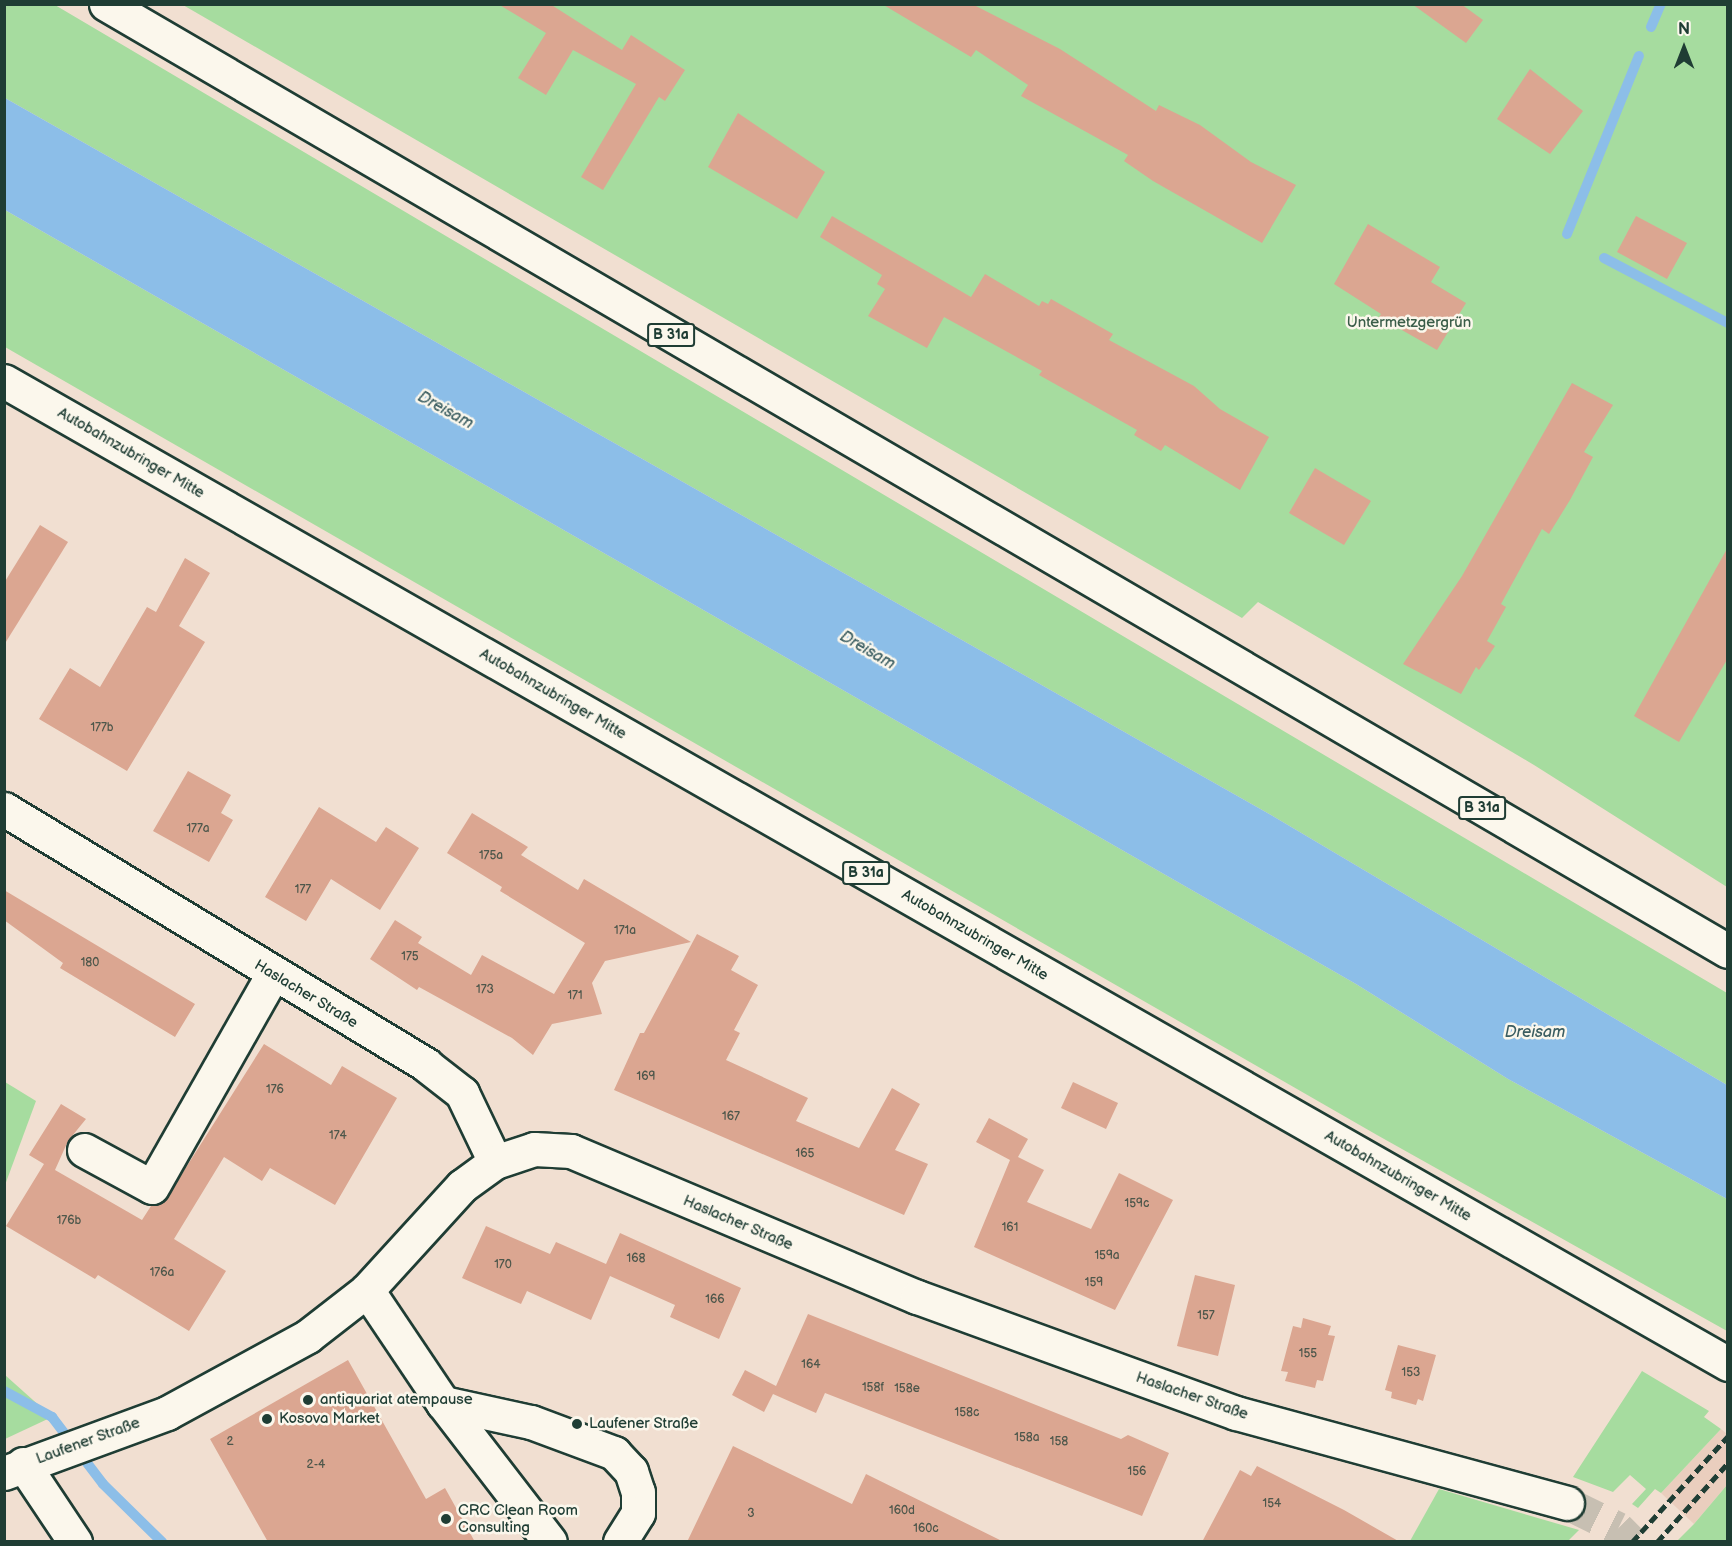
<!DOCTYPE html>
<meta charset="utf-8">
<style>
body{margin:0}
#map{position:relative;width:1732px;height:1546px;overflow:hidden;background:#f1dfd1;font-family:"Balsamiq Sans",sans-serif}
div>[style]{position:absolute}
.built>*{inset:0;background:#eacebe}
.green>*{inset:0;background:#a6dc9f}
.water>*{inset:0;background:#8cbee8}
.stream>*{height:10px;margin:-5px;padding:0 5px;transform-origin:5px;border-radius:5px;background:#8cbee8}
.building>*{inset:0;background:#dba691}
.minor-tunnel>*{height:33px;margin-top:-16.5px;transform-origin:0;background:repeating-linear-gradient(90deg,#c7bfb2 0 33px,transparent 0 49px)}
.roads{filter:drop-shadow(2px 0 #1f3d34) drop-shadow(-2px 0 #1f3d34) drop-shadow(0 2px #1f3d34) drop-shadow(0 -2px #1f3d34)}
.minor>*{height:33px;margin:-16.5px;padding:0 16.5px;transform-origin:16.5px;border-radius:16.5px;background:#fbf7ec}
.highway>*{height:33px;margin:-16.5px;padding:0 16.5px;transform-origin:16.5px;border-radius:16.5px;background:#fbf7ec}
.rail>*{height:4.5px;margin-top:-2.25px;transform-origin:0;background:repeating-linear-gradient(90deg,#1f3d34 0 9px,transparent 0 13.5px)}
.dots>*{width:16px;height:16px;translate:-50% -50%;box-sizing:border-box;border:3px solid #fbf7ec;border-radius:50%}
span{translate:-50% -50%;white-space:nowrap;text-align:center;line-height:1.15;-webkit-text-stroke:5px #fbf7ec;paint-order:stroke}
.number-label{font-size:12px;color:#4e574b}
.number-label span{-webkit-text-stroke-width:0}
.shield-label span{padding:2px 4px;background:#fbf7ec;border:2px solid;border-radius:4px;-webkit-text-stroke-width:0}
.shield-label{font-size:14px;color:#1f3d34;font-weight:700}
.park-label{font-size:15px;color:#3a5d49}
.street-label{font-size:15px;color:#1f3d34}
.poi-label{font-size:15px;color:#1f3d34}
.left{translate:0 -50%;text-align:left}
.water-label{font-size:16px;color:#3a5d61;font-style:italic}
.frame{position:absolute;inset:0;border:6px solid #1f3d34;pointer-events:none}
.north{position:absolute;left:1654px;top:18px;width:60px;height:60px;-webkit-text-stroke:4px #fbf7ec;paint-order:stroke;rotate:0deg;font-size:16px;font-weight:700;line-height:24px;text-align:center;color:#1f3d34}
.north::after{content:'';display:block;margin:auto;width:21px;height:27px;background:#1f3d34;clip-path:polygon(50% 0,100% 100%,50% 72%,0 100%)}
</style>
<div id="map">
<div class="built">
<i style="clip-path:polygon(1721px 1429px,1727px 1434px,1727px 1485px,1694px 1524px,1661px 1493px)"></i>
</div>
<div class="green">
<i style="clip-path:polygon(5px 5px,55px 5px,1727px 993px,1727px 1085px,1271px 815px,5px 98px)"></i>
<i style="clip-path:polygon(183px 5px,1727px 5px,1727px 887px,1534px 765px,1258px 602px,1242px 618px)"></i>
<i style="clip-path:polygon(5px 210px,1356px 984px,1508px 1079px,1727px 1199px,1727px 1331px,1377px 1135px,5px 347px)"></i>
<i style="clip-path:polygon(5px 1082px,36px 1101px,5px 1185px)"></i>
<i style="clip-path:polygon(1642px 1371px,1709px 1411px,1704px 1417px,1721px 1429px,1661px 1493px,1655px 1489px,1638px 1508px,1632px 1504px,1646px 1489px,1630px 1475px,1613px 1492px,1573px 1477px)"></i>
<i style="clip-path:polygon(5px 1375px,52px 1417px,5px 1439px,4px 1439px)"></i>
<i style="clip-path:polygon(1727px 1485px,1727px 1541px,1677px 1541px,1694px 1524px)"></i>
<i style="clip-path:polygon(1439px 1489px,1579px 1530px,1568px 1541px,1410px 1541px)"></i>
</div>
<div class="water">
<i style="clip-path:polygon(5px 98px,1271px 815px,1727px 1085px,1727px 1199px,1508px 1079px,1356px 984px,5px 210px)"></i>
</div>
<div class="stream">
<i style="left:1651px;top:27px;width:25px;rotate:-67deg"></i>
<i style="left:1567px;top:234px;width:192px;rotate:-68deg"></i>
<i style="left:1604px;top:258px;width:140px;rotate:27.7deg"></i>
<i style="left:4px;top:1391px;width:55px;rotate:28.4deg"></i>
<i style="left:52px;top:1417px;width:84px;rotate:52.7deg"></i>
<i style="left:103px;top:1484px;width:83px;rotate:44.5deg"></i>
</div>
<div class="building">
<i style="clip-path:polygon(498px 4px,550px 4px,622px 50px,631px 35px,685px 70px,665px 101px,659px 97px,603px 190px,581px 177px,636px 84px,573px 50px,546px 95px,518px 78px,546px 33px)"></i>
<i style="clip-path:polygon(882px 4px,972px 4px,1060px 49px,1156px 111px,1159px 105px,1200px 125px,1251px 162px,1296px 185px,1262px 243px,1153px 181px,1124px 161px,1128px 155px,1021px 96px,1028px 85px,976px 50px,971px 57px)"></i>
<i style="clip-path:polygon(1412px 4px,1461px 4px,1483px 20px,1466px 43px)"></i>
<i style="clip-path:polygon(1530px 69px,1583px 111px,1550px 154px,1497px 119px)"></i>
<i style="clip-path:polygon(738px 113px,825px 172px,797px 219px,708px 167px)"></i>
<i style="clip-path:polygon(832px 216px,971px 297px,985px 274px,1039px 306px,1042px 301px,1048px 304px,1051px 299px,1113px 334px,1109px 340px,1194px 386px,1220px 409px,1269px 437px,1240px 490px,1165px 445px,1161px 451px,1134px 435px,1137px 430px,1039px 375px,1042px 371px,944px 317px,927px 348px,868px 316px,885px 289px,877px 284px,882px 275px,820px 237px)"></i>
<i style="clip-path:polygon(1636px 216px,1687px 243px,1667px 279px,1617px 252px)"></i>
<i style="clip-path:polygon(1368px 224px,1440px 267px,1431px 282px,1466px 303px,1437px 350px,1379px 317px,1381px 314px,1334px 284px)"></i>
<i style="clip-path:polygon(1572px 383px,1613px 405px,1584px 452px,1593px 457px,1570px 500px,1549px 534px,1542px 529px,1501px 604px,1506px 607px,1487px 641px,1495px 646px,1479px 670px,1476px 667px,1461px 694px,1403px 664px,1462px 576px)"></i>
<i style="clip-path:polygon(1315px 468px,1371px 501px,1344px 545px,1289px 513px)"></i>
<i style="clip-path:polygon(40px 525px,68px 542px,4px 645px,4px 583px)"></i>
<i style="clip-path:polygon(1728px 547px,1728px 658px,1679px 742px,1634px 716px)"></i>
<i style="clip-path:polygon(185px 558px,210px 573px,179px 626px,205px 642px,127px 771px,39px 719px,70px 668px,100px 687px,147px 607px,156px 612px)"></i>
<i style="clip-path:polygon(188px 771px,231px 795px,221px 813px,233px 820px,209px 862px,153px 831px)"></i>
<i style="clip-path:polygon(319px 807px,376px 842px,386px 827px,419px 848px,380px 910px,331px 879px,306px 921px,265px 897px)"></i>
<i style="clip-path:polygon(472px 813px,528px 847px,521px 855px,578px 890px,584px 879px,691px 942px,605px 961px,592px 983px,602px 1014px,552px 1024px,533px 1055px,512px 1038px,419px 987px,417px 990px,370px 959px,395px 920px,422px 937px,418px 943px,471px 975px,482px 955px,554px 994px,585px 943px,500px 891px,502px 887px,447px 853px)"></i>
<i style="clip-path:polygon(4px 890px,195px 1004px,175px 1037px,60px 968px,63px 963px,4px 920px)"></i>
<i style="clip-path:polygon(697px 934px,739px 956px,731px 970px,758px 985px,734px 1030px,740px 1033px,726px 1060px,808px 1098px,796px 1121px,859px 1148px,892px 1088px,920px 1104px,895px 1150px,928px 1164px,904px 1215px,614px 1090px,640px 1033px,644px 1033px)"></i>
<i style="clip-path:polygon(264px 1044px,331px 1085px,342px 1066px,397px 1098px,335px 1205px,270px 1168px,262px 1181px,224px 1157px,174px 1239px,226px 1271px,189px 1331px,98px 1275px,95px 1279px,6px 1226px,44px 1164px,29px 1155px,61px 1104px,86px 1119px,68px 1141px,55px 1170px,142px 1220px,151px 1206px,168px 1196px)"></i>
<i style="clip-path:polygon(1073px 1082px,1118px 1103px,1106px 1129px,1061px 1108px)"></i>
<i style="clip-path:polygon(989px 1118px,1028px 1139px,1018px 1157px,1044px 1170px,1027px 1202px,1091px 1229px,1119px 1173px,1173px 1200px,1115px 1310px,974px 1247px,1010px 1160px,976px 1142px)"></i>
<i style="clip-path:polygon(486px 1226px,550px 1254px,556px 1242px,606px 1264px,620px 1233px,741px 1288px,719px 1339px,670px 1317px,675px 1305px,610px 1276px,591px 1320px,527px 1291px,521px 1304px,462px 1278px)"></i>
<i style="clip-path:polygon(1195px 1275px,1235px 1285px,1218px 1356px,1177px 1346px)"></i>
<i style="clip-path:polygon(808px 1314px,1121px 1439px,1128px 1435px,1169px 1453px,1142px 1516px,825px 1393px,816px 1413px,773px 1394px,764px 1412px,732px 1395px,745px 1370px,776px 1386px)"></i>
<i style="clip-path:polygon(1303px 1318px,1331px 1326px,1328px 1335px,1335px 1336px,1323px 1381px,1317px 1380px,1315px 1388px,1285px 1381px,1288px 1372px,1281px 1371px,1293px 1326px,1301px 1328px)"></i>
<i style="clip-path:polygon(1398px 1345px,1436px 1355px,1423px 1401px,1418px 1399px,1416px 1405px,1391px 1398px,1392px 1392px,1385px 1390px)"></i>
<i style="clip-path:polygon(348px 1360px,426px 1499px,445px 1488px,475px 1542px,268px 1542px,210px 1439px)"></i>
<i style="clip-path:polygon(733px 1446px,852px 1504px,866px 1474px,1004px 1542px,687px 1542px)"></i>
<i style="clip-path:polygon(1257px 1466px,1344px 1510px,1400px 1542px,1202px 1542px,1240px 1470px,1251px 1476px)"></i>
</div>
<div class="minor-tunnel">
<i style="left:1567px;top:1503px;width:57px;rotate:26.1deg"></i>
<i style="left:1618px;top:1528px;width:20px;rotate:45deg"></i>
</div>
<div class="roads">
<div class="minor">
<i style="left:4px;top:809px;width:494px;rotate:31.2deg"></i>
<i style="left:426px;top:1065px;width:46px;rotate:37.9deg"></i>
<i style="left:462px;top:1093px;width:76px;rotate:64.4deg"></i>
<i style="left:84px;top:1150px;width:77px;rotate:28.6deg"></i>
<i style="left:152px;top:1187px;width:245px;rotate:-60.4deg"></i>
<i style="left:367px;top:1290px;width:136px;rotate:56.1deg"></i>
<i style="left:443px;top:1403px;width:175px;rotate:52.4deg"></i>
<i style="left:443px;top:1403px;width:90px;rotate:12.2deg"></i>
<i style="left:531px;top:1422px;width:89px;rotate:20.5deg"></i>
<i style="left:614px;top:1453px;width:25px;rotate:47deg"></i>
<i style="left:631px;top:1471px;width:22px;rotate:72deg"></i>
<i style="left:638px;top:1492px;width:21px;rotate:90deg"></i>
<i style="left:638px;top:1513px;width:34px;rotate:122deg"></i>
<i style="left:23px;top:1464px;width:94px;rotate:56.3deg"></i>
<i style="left:4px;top:1473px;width:174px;rotate:-20.2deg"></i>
<i style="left:167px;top:1413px;width:161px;rotate:-28.6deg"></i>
<i style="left:308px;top:1336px;width:75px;rotate:-37.9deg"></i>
<i style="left:367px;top:1290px;width:141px;rotate:-47.6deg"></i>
<i style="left:462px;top:1186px;width:41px;rotate:-36deg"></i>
<i style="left:495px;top:1162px;width:41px;rotate:-18.4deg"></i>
<i style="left:534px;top:1149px;width:37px;rotate:3deg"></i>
<i style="left:571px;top:1151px;width:376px;rotate:22.9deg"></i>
<i style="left:917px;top:1297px;width:339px;rotate:20deg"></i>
<i style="left:1236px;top:1413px;width:343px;rotate:15.2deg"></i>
</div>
<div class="highway">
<i style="left:106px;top:4px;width:1878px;rotate:30.28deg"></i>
<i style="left:4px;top:381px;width:1985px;rotate:29.69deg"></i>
</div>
</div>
<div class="rail">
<i style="left:1632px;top:1542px;width:143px;rotate:-47.8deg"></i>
<i style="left:1657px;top:1542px;width:106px;rotate:-48.1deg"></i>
</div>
<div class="dots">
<i style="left:308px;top:1400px;background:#1f3d34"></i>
<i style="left:267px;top:1419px;background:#1f3d34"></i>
<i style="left:577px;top:1424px;background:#1f3d34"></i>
<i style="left:446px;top:1519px;background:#1f3d34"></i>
</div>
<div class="number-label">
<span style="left:102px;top:728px">177b</span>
<span style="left:198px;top:829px">177a</span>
<span style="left:491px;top:856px">175a</span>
<span style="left:303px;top:890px">177</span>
<span style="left:625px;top:931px">171a</span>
<span style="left:410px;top:957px">175</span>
<span style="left:90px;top:963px">180</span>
<span style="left:485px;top:990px">173</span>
<span style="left:575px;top:996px">171</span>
<span style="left:646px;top:1077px">169</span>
<span style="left:275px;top:1090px">176</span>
<span style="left:731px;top:1117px">167</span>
<span style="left:338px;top:1136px">174</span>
<span style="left:805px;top:1154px">165</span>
<span style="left:1137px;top:1204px">159c</span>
<span style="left:69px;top:1221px">176b</span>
<span style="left:1010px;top:1228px">161</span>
<span style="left:1107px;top:1256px">159a</span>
<span style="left:636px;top:1259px">168</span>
<span style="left:503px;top:1265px">170</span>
<span style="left:162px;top:1273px">176a</span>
<span style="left:1094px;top:1283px">159</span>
<span style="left:715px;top:1300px">166</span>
<span style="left:1206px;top:1316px">157</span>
<span style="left:1308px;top:1354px">155</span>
<span style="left:811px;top:1365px">164</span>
<span style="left:1411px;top:1373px">153</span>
<span style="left:873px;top:1388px">158f</span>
<span style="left:907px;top:1389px">158e</span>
<span style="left:967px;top:1413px">158c</span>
<span style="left:1027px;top:1438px">158a</span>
<span style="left:230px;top:1442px">2</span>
<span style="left:1059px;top:1442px">158</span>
<span style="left:316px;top:1465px">2-4</span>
<span style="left:1137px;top:1472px">156</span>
<span style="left:1272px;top:1504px">154</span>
<span style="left:902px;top:1511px">160d</span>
<span style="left:751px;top:1514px">3</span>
<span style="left:926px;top:1529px">160c</span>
</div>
<div class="shield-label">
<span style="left:671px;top:335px">B 31a</span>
<span style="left:1482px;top:808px">B 31a</span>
<span style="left:866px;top:873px">B 31a</span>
</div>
<div class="park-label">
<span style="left:1409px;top:323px">Untermetzgergrün</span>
</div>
<div class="street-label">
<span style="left:131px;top:453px;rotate:30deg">Autobahnzubringer Mitte</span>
<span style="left:553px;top:694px;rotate:30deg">Autobahnzubringer Mitte</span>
<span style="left:975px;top:935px;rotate:30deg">Autobahnzubringer Mitte</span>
<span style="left:306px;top:994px;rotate:31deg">Haslacher Straße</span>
<span style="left:1398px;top:1176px;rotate:30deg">Autobahnzubringer Mitte</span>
<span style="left:738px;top:1223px;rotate:23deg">Haslacher Straße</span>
<span style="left:1192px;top:1396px;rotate:19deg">Haslacher Straße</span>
<span style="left:88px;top:1441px;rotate:-20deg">Laufener Straße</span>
</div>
<div class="poi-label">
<span class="left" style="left:320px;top:1400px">antiquariat atempause</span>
<span class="left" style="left:279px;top:1419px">Kosova Market</span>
<span class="left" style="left:589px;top:1424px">Laufener Straße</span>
<span class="left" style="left:458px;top:1519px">CRC Clean Room<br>Consulting</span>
</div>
<div class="water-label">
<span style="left:445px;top:411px;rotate:29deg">Dreisam</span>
<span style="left:867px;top:651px;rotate:30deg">Dreisam</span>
<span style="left:1535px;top:1033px">Dreisam</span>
</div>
<div class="frame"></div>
<div class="north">N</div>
</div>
